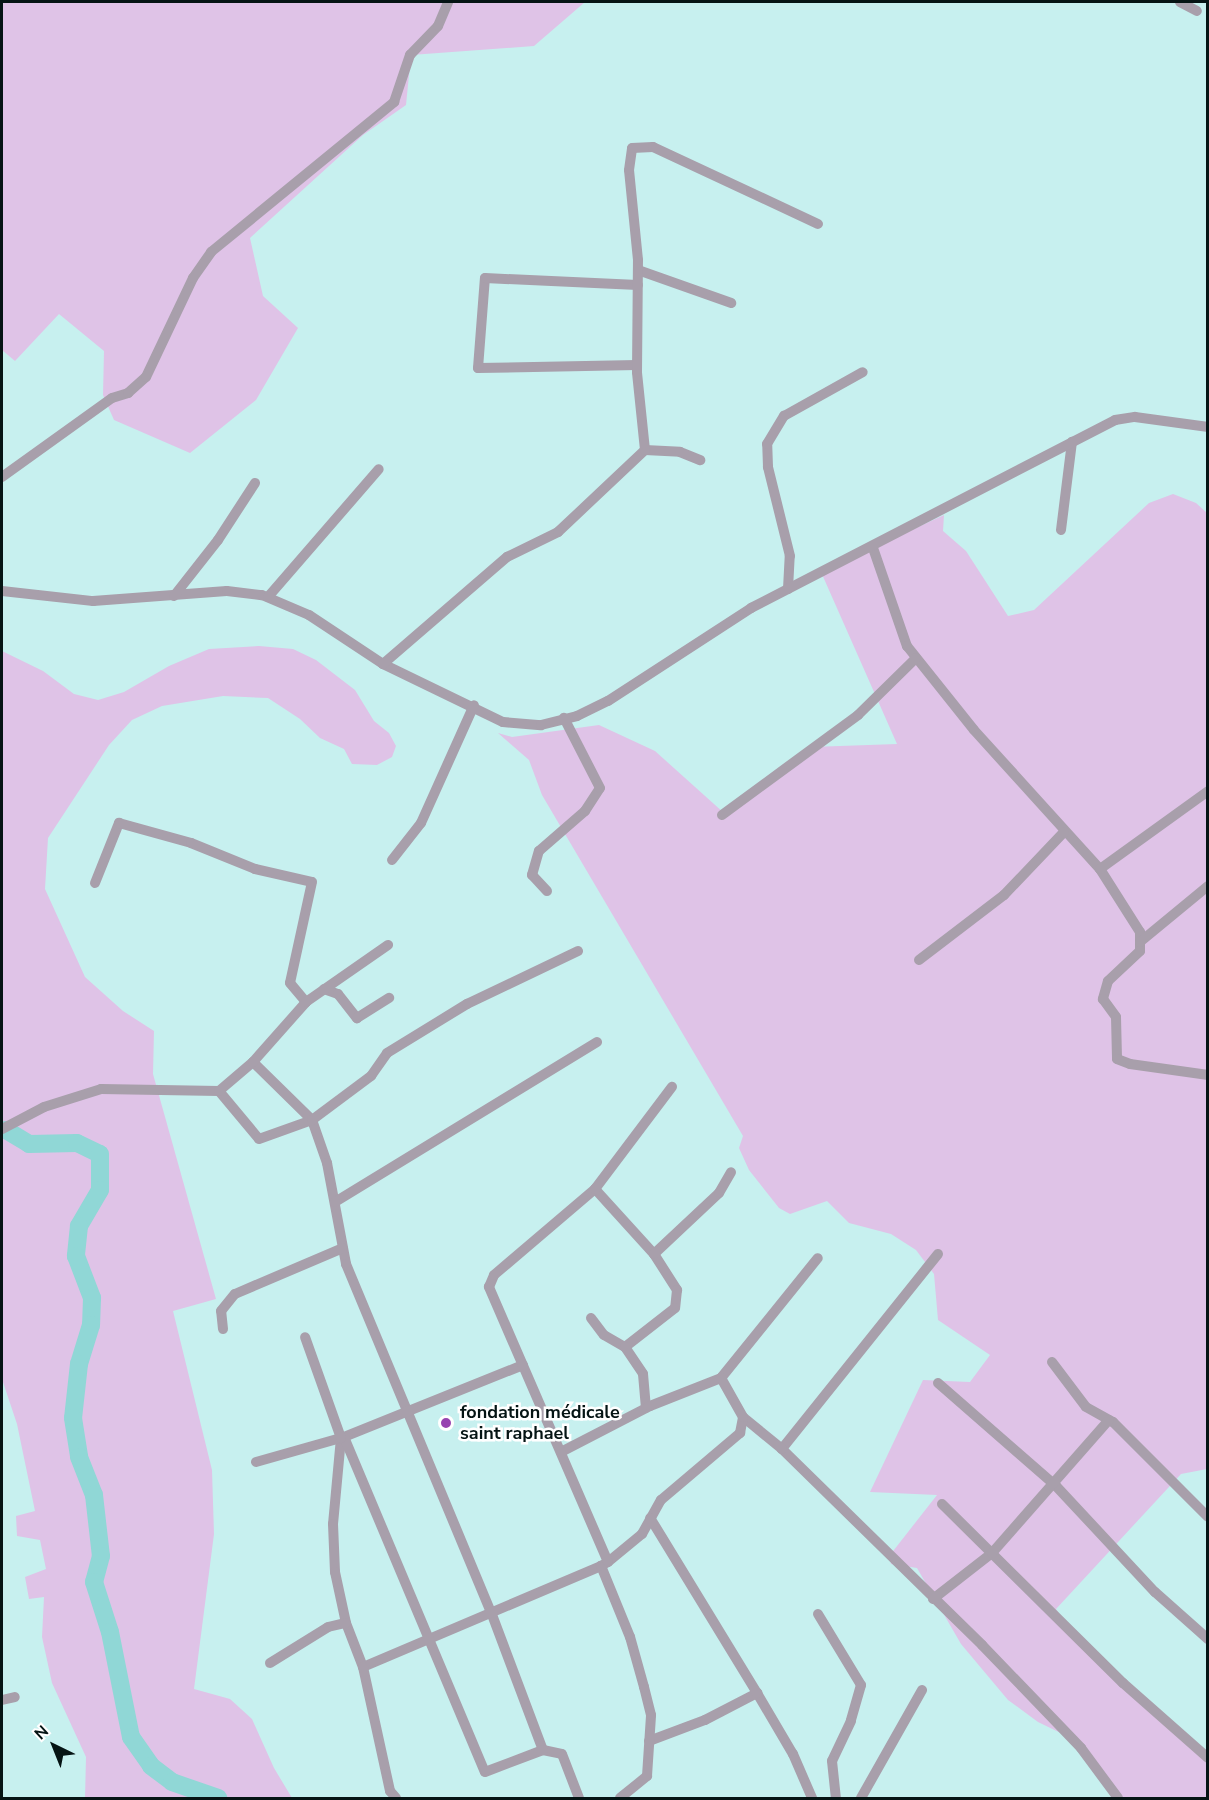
<!DOCTYPE html>
<meta charset="utf-8">
<style>
body{margin:0}
#map{position:relative;width:1209px;height:1800px;overflow:hidden;background:#c7f0ef;font-family:"Nunito Sans",sans-serif}
div>[style]{position:absolute}
.green>*{inset:0;background:#dfc3e7}
.river>*{height:18px;margin:-9px;padding:0 9px;transform-origin:9px;border-radius:9px;background:#90d7d6}
.minor>*{height:10px;margin:-5px;padding:0 5px;transform-origin:5px;border-radius:5px;background:#a89fab}
.dots>*{width:16px;height:16px;translate:-50% -50%;box-sizing:border-box;border:3px solid #fff;border-radius:50%}
span{translate:-50% -50%;white-space:nowrap;text-align:center;line-height:1.15;-webkit-text-stroke:5px #fff;paint-order:stroke}
.poi-label{font-size:18px;color:#051414;font-weight:700}
.left{translate:0 -50%;text-align:left}
.frame{position:absolute;inset:0;border:3px solid #051414;pointer-events:none}
.north{position:absolute;left:24px;top:1716px;width:60px;height:60px;-webkit-text-stroke:4px #fff;paint-order:stroke;rotate:317deg;font-size:16px;font-weight:700;line-height:24px;text-align:center;color:#051414}
.north::after{content:'';display:block;margin:auto;width:21px;height:27px;background:#051414;clip-path:polygon(50% 0,100% 100%,50% 72%,0 100%)}
</style>
<div id="map">
<div class="green">
<i style="clip-path:polygon(2px 2px,585px 2px,534px 46px,411px 55px,406px 105px,363px 135px,250px 238px,263px 296px,298px 328px,256px 400px,190px 453px,114px 420px,103px 395px,104px 351px,59px 314px,15px 361px,2px 350px)"></i>
<i style="clip-path:polygon(1173px 494px,1196px 503px,1207px 513px,1207px 1469px,1181px 1474px,1056px 1609px,1077px 1639px,1207px 1757px,1207px 1798px,1115px 1798px,1071px 1738px,1038px 1722px,1008px 1700px,961px 1644px,917px 1568px,891px 1564px,890px 1555px,937px 1495px,870px 1492px,923px 1380px,970px 1382px,990px 1355px,938px 1320px,934px 1274px,916px 1250px,891px 1234px,849px 1223px,827px 1201px,790px 1214px,779px 1208px,749px 1170px,739px 1148px,743px 1136px,542px 795px,529px 760px,498px 733px,512px 737px,599px 725px,655px 751px,724px 813px,811px 747px,897px 744px,821px 572px,944px 515px,943px 531px,966px 551px,1008px 616px,1034px 610px,1149px 503px)"></i>
<i style="clip-path:polygon(259px 646px,293px 649px,316px 660px,355px 690px,374px 721px,389px 733px,396px 746px,392px 757px,377px 765px,352px 764px,344px 749px,320px 738px,300px 719px,268px 698px,223px 696px,162px 706px,132px 720px,109px 745px,48px 838px,45px 889px,85px 977px,123px 1011px,154px 1031px,153px 1074px,216px 1299px,173px 1311px,212px 1470px,214px 1534px,194px 1689px,230px 1699px,252px 1719px,274px 1768px,292px 1798px,85px 1798px,86px 1757px,52px 1683px,42px 1637px,44px 1597px,29px 1599px,25px 1577px,46px 1569px,40px 1540px,17px 1536px,16px 1516px,35px 1511px,17px 1424px,2px 1379px,2px 651px,43px 671px,74px 694px,98px 700px,124px 692px,169px 666px,209px 649px)"></i>
</div>
<div class="river">
<i style="left:6px;top:1130px;width:27px;rotate:31deg"></i>
<i style="left:29px;top:1144px;width:48px;rotate:-1.2deg"></i>
<i style="left:77px;top:1143px;width:25px;rotate:26deg"></i>
<i style="left:100px;top:1154px;width:36px;rotate:90deg"></i>
<i style="left:100px;top:1190px;width:42px;rotate:120.3deg"></i>
<i style="left:79px;top:1226px;width:30px;rotate:96deg"></i>
<i style="left:76px;top:1256px;width:45px;rotate:69.1deg"></i>
<i style="left:92px;top:1298px;width:27px;rotate:92deg"></i>
<i style="left:91px;top:1325px;width:41px;rotate:107.1deg"></i>
<i style="left:79px;top:1364px;width:54px;rotate:96.3deg"></i>
<i style="left:73px;top:1418px;width:39px;rotate:81deg"></i>
<i style="left:79px;top:1457px;width:41px;rotate:68.5deg"></i>
<i style="left:94px;top:1495px;width:61px;rotate:83.5deg"></i>
<i style="left:101px;top:1556px;width:27px;rotate:105deg"></i>
<i style="left:94px;top:1582px;width:52px;rotate:72.3deg"></i>
<i style="left:110px;top:1632px;width:107px;rotate:78.7deg"></i>
<i style="left:131px;top:1737px;width:35px;rotate:55deg"></i>
<i style="left:151px;top:1766px;width:26px;rotate:37deg"></i>
<i style="left:172px;top:1782px;width:49px;rotate:19.2deg"></i>
</div>
<div class="minor">
<i style="left:1180px;top:2px;width:19px;rotate:28deg"></i>
<i style="left:638px;top:270px;width:99px;rotate:19.5deg"></i>
<i style="left:637px;top:365px;width:159px;rotate:178.9deg"></i>
<i style="left:478px;top:368px;width:90px;rotate:-85.6deg"></i>
<i style="left:485px;top:278px;width:153px;rotate:2.6deg"></i>
<i style="left:645px;top:450px;width:35px;rotate:3deg"></i>
<i style="left:680px;top:452px;width:22px;rotate:22deg"></i>
<i style="left:2px;top:477px;width:135px;rotate:-35.7deg"></i>
<i style="left:112px;top:398px;width:17px;rotate:-17deg"></i>
<i style="left:128px;top:393px;width:24px;rotate:-42deg"></i>
<i style="left:146px;top:377px;width:110px;rotate:-64.6deg"></i>
<i style="left:193px;top:278px;width:32px;rotate:-55deg"></i>
<i style="left:211px;top:252px;width:237px;rotate:-39.3deg"></i>
<i style="left:394px;top:102px;width:50px;rotate:-71.2deg"></i>
<i style="left:410px;top:55px;width:40px;rotate:-46deg"></i>
<i style="left:438px;top:26px;width:26px;rotate:-67deg"></i>
<i style="left:1061px;top:530px;width:89px;rotate:-82.9deg"></i>
<i style="left:873px;top:548px;width:104px;rotate:70.9deg"></i>
<i style="left:907px;top:646px;width:107px;rotate:51.4deg"></i>
<i style="left:974px;top:730px;width:188px;rotate:47.8deg"></i>
<i style="left:1100px;top:869px;width:75px;rotate:57.6deg"></i>
<i style="left:1140px;top:932px;width:19px;rotate:90deg"></i>
<i style="left:1140px;top:951px;width:44px;rotate:136.8deg"></i>
<i style="left:1108px;top:981px;width:19px;rotate:106deg"></i>
<i style="left:1103px;top:999px;width:22px;rotate:54deg"></i>
<i style="left:1116px;top:1017px;width:42px;rotate:88.6deg"></i>
<i style="left:1117px;top:1059px;width:14px;rotate:21deg"></i>
<i style="left:1130px;top:1064px;width:79px;rotate:8deg"></i>
<i style="left:788px;top:589px;width:33px;rotate:-87deg"></i>
<i style="left:790px;top:556px;width:92px;rotate:-103.9deg"></i>
<i style="left:768px;top:467px;width:23px;rotate:-92deg"></i>
<i style="left:767px;top:444px;width:33px;rotate:-59deg"></i>
<i style="left:784px;top:416px;width:90px;rotate:-29.1deg"></i>
<i style="left:2px;top:591px;width:92px;rotate:6.3deg"></i>
<i style="left:93px;top:601px;width:134px;rotate:-4.3deg"></i>
<i style="left:227px;top:591px;width:35px;rotate:7deg"></i>
<i style="left:262px;top:595px;width:51px;rotate:23.1deg"></i>
<i style="left:309px;top:615px;width:89px;rotate:33.5deg"></i>
<i style="left:383px;top:664px;width:133px;rotate:25.8deg"></i>
<i style="left:503px;top:722px;width:38px;rotate:5deg"></i>
<i style="left:541px;top:725px;width:37px;rotate:-14deg"></i>
<i style="left:577px;top:716px;width:34px;rotate:-26deg"></i>
<i style="left:608px;top:701px;width:171px;rotate:-33deg"></i>
<i style="left:751px;top:608px;width:410px;rotate:-27.3deg"></i>
<i style="left:1115px;top:420px;width:20px;rotate:-9deg"></i>
<i style="left:1135px;top:417px;width:74px;rotate:7.8deg"></i>
<i style="left:174px;top:596px;width:71px;rotate:-51.8deg"></i>
<i style="left:218px;top:540px;width:68px;rotate:-57deg"></i>
<i style="left:268px;top:597px;width:169px;rotate:-49.1deg"></i>
<i style="left:383px;top:664px;width:164px;rotate:-40.8deg"></i>
<i style="left:507px;top:557px;width:57px;rotate:-26.1deg"></i>
<i style="left:558px;top:532px;width:120px;rotate:-43.3deg"></i>
<i style="left:645px;top:450px;width:78px;rotate:-95.9deg"></i>
<i style="left:637px;top:372px;width:112px;rotate:-89.5deg"></i>
<i style="left:638px;top:260px;width:90px;rotate:-95.7deg"></i>
<i style="left:629px;top:170px;width:22px;rotate:-82deg"></i>
<i style="left:632px;top:148px;width:21px;rotate:-3deg"></i>
<i style="left:653px;top:147px;width:182px;rotate:25deg"></i>
<i style="left:722px;top:815px;width:169px;rotate:-36.3deg"></i>
<i style="left:858px;top:715px;width:81px;rotate:-44.5deg"></i>
<i style="left:392px;top:860px;width:47px;rotate:-51.9deg"></i>
<i style="left:421px;top:823px;width:129px;rotate:-65.8deg"></i>
<i style="left:1100px;top:869px;width:133px;rotate:-35.8deg"></i>
<i style="left:95px;top:883px;width:65px;rotate:-68.2deg"></i>
<i style="left:119px;top:823px;width:75px;rotate:15.5deg"></i>
<i style="left:191px;top:843px;width:69px;rotate:22.1deg"></i>
<i style="left:255px;top:869px;width:58px;rotate:12.8deg"></i>
<i style="left:312px;top:882px;width:103px;rotate:102.3deg"></i>
<i style="left:290px;top:983px;width:25px;rotate:50deg"></i>
<i style="left:547px;top:891px;width:22px;rotate:-133deg"></i>
<i style="left:532px;top:875px;width:25px;rotate:-74deg"></i>
<i style="left:539px;top:851px;width:61px;rotate:-41deg"></i>
<i style="left:585px;top:811px;width:27px;rotate:-57deg"></i>
<i style="left:600px;top:788px;width:79px;rotate:-117.2deg"></i>
<i style="left:1140px;top:942px;width:88px;rotate:-39.5deg"></i>
<i style="left:919px;top:960px;width:107px;rotate:-37.4deg"></i>
<i style="left:1004px;top:895px;width:87px;rotate:-46.4deg"></i>
<i style="left:324px;top:989px;width:15px;rotate:20deg"></i>
<i style="left:338px;top:994px;width:31px;rotate:52deg"></i>
<i style="left:357px;top:1018px;width:38px;rotate:-32deg"></i>
<i style="left:253px;top:1062px;width:83px;rotate:44.5deg"></i>
<i style="left:312px;top:1120px;width:46px;rotate:70.8deg"></i>
<i style="left:327px;top:1163px;width:103px;rotate:79.3deg"></i>
<i style="left:346px;top:1264px;width:377px;rotate:67.4deg"></i>
<i style="left:491px;top:1612px;width:147px;rotate:69.4deg"></i>
<i style="left:543px;top:1750px;width:19px;rotate:12deg"></i>
<i style="left:562px;top:1754px;width:47px;rotate:68.9deg"></i>
<i style="left:219px;top:1091px;width:62px;rotate:50.2deg"></i>
<i style="left:259px;top:1139px;width:56px;rotate:-19.7deg"></i>
<i style="left:312px;top:1120px;width:74px;rotate:-36.7deg"></i>
<i style="left:371px;top:1076px;width:28px;rotate:-55deg"></i>
<i style="left:387px;top:1053px;width:94px;rotate:-31.5deg"></i>
<i style="left:467px;top:1004px;width:123px;rotate:-25.5deg"></i>
<i style="left:2px;top:1129px;width:47px;rotate:-27.6deg"></i>
<i style="left:44px;top:1107px;width:60px;rotate:-17.5deg"></i>
<i style="left:101px;top:1089px;width:118px;rotate:1deg"></i>
<i style="left:219px;top:1091px;width:45px;rotate:-40.5deg"></i>
<i style="left:253px;top:1062px;width:80px;rotate:-48.5deg"></i>
<i style="left:306px;top:1002px;width:100px;rotate:-34.8deg"></i>
<i style="left:595px;top:1189px;width:88px;rotate:47.8deg"></i>
<i style="left:654px;top:1254px;width:43px;rotate:57.4deg"></i>
<i style="left:677px;top:1290px;width:18px;rotate:96deg"></i>
<i style="left:675px;top:1308px;width:63px;rotate:142deg"></i>
<i style="left:335px;top:1202px;width:307px;rotate:-31.4deg"></i>
<i style="left:654px;top:1254px;width:89px;rotate:-43.2deg"></i>
<i style="left:719px;top:1193px;width:24px;rotate:-60deg"></i>
<i style="left:938px;top:1254px;width:250px;rotate:128.7deg"></i>
<i style="left:782px;top:1449px;width:280px;rotate:44.4deg"></i>
<i style="left:982px;top:1645px;width:143px;rotate:46.1deg"></i>
<i style="left:1081px;top:1748px;width:62px;rotate:53.5deg"></i>
<i style="left:591px;top:1318px;width:21px;rotate:53deg"></i>
<i style="left:604px;top:1335px;width:24px;rotate:30deg"></i>
<i style="left:625px;top:1347px;width:32px;rotate:56deg"></i>
<i style="left:643px;top:1374px;width:34px;rotate:85deg"></i>
<i style="left:223px;top:1329px;width:18px;rotate:-96deg"></i>
<i style="left:221px;top:1311px;width:22px;rotate:-51deg"></i>
<i style="left:235px;top:1294px;width:117px;rotate:-23.1deg"></i>
<i style="left:1052px;top:1362px;width:56px;rotate:52.9deg"></i>
<i style="left:1086px;top:1407px;width:31px;rotate:29deg"></i>
<i style="left:1113px;top:1422px;width:134px;rotate:45deg"></i>
<i style="left:523px;top:1365px;width:196px;rotate:158.1deg"></i>
<i style="left:341px;top:1438px;width:86px;rotate:95.3deg"></i>
<i style="left:333px;top:1524px;width:48px;rotate:87.6deg"></i>
<i style="left:335px;top:1572px;width:52px;rotate:77.8deg"></i>
<i style="left:346px;top:1623px;width:47px;rotate:68.9deg"></i>
<i style="left:363px;top:1667px;width:259px;rotate:-23deg"></i>
<i style="left:938px;top:1383px;width:157px;rotate:41.1deg"></i>
<i style="left:1056px;top:1486px;width:145px;rotate:47deg"></i>
<i style="left:1155px;top:1592px;width:71px;rotate:41.6deg"></i>
<i style="left:743px;top:1417px;width:50px;rotate:39.4deg"></i>
<i style="left:344px;top:1437px;width:363px;rotate:67.2deg"></i>
<i style="left:485px;top:1772px;width:62px;rotate:-20.8deg"></i>
<i style="left:561px;top:1452px;width:100px;rotate:-27.3deg"></i>
<i style="left:650px;top:1406px;width:76px;rotate:-21.5deg"></i>
<i style="left:721px;top:1378px;width:154px;rotate:-51.1deg"></i>
<i style="left:256px;top:1462px;width:88px;rotate:-15.8deg"></i>
<i style="left:341px;top:1438px;width:107px;rotate:-109.6deg"></i>
<i style="left:942px;top:1504px;width:255px;rotate:44.7deg"></i>
<i style="left:1123px;top:1683px;width:113px;rotate:41.4deg"></i>
<i style="left:608px;top:1562px;width:44px;rotate:-39.5deg"></i>
<i style="left:642px;top:1534px;width:39px;rotate:-61deg"></i>
<i style="left:661px;top:1500px;width:104px;rotate:-40.3deg"></i>
<i style="left:740px;top:1433px;width:16px;rotate:-79deg"></i>
<i style="left:743px;top:1417px;width:45px;rotate:-119.4deg"></i>
<i style="left:933px;top:1599px;width:75px;rotate:-37.9deg"></i>
<i style="left:992px;top:1553px;width:177px;rotate:-48.7deg"></i>
<i style="left:818px;top:1614px;width:83px;rotate:58.8deg"></i>
<i style="left:861px;top:1685px;width:37px;rotate:106deg"></i>
<i style="left:851px;top:1721px;width:44px;rotate:115.4deg"></i>
<i style="left:832px;top:1761px;width:37px;rotate:84deg"></i>
<i style="left:270px;top:1663px;width:68px;rotate:-31.8deg"></i>
<i style="left:328px;top:1627px;width:18px;rotate:-13deg"></i>
<i style="left:363px;top:1667px;width:127px;rotate:77.7deg"></i>
<i style="left:390px;top:1791px;width:9px;rotate:49deg"></i>
<i style="left:757px;top:1693px;width:71px;rotate:59.5deg"></i>
<i style="left:793px;top:1754px;width:48px;rotate:66.6deg"></i>
<i style="left:2px;top:1700px;width:13px;rotate:-13deg"></i>
<i style="left:649px;top:1741px;width:60px;rotate:-20.6deg"></i>
<i style="left:705px;top:1720px;width:59px;rotate:-27.4deg"></i>
<i style="left:757px;top:1693px;width:205px;rotate:-121.4deg"></i>
<i style="left:620px;top:1798px;width:35px;rotate:-39deg"></i>
<i style="left:647px;top:1776px;width:61px;rotate:-86.2deg"></i>
<i style="left:651px;top:1715px;width:29px;rotate:-104deg"></i>
<i style="left:644px;top:1687px;width:52px;rotate:-105.6deg"></i>
<i style="left:630px;top:1637px;width:77px;rotate:-112.2deg"></i>
<i style="left:601px;top:1566px;width:8px;rotate:-30deg"></i>
<i style="left:608px;top:1562px;width:300px;rotate:-113.4deg"></i>
<i style="left:489px;top:1287px;width:13px;rotate:-67deg"></i>
<i style="left:494px;top:1275px;width:133px;rotate:-40.4deg"></i>
<i style="left:595px;top:1189px;width:128px;rotate:-53deg"></i>
<i style="left:861px;top:1798px;width:124px;rotate:-60.5deg"></i>
</div>
<div class="dots">
<i style="left:446px;top:1423px;background:#9742b0"></i>
</div>
<div class="poi-label">
<span class="left" style="left:460px;top:1423px">fondation médicale<br>saint raphael</span>
</div>
<div class="frame"></div>
<div class="north">N</div>
</div>
